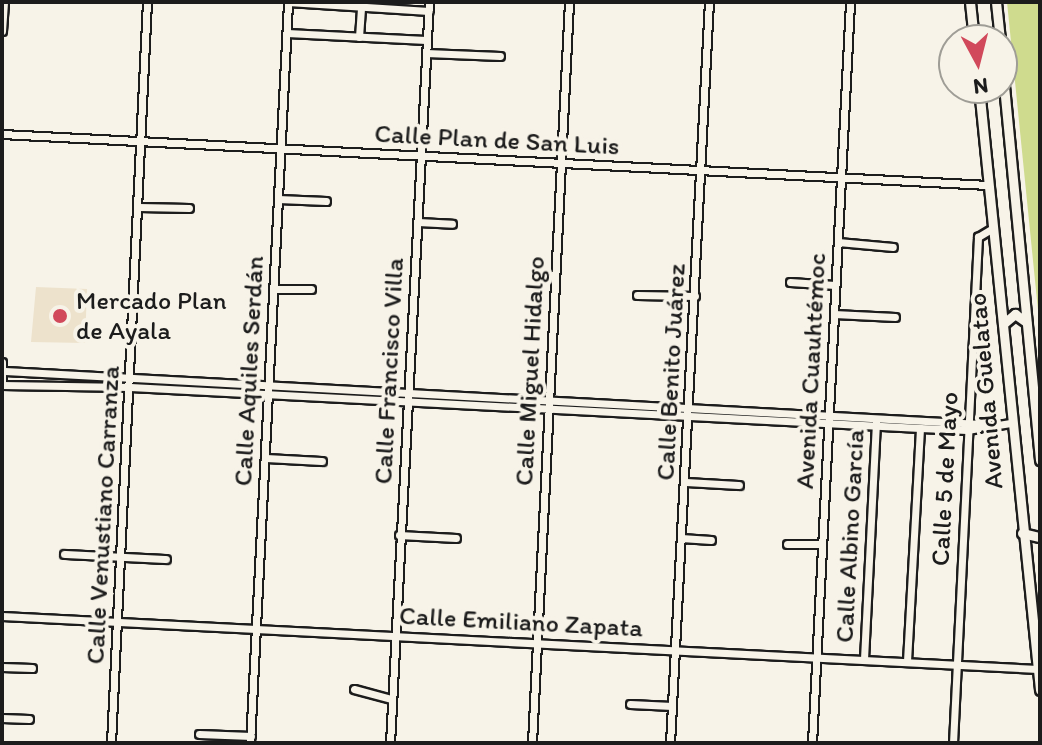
<!DOCTYPE html>
<meta charset="utf-8">
<style>
body{margin:0}
#map{position:relative;width:1042px;height:745px;overflow:hidden;background:#f7f3e8;font-family:Itim,sans-serif}
div>[style]{position:absolute}
.built>*{inset:0;background:#ede2cc}
.green>*{inset:0;background:#cfdb8e}
.roads{filter:drop-shadow(2px 0 #1c1c1c) drop-shadow(-2px 0 #1c1c1c) drop-shadow(0 2px #1c1c1c) drop-shadow(0 -2px #1c1c1c)}
.street>*{height:7px;margin:-3.5px;padding:0 3.5px;transform-origin:3.5px;border-radius:3.5px;background:#f7f3e8}
.secondary>*{height:9px;margin:-4.5px;padding:0 4.5px;transform-origin:4.5px;border-radius:4.5px;background:#f7f3e8}
.dots>*{width:22px;height:22px;translate:-50% -50%;box-sizing:border-box;border:4px solid #f7f3e8;border-radius:50%}
span{translate:-50% -50%;white-space:nowrap;text-align:center;line-height:1.15;-webkit-text-stroke:8px #f7f3e8;paint-order:stroke}
.street-label{font-size:26px;color:#1c1c1c}
.poi-label{font-size:26px;color:#1c1c1c}
.left{translate:0 -50%;text-align:left}
.frame{position:absolute;inset:0;border:4px solid #1c1c1c;pointer-events:none}
.north{position:absolute;left:938px;top:24px;width:80px;height:80px;box-sizing:border-box;background:#f7f3e8;border:2px solid #9f9d96;border-radius:50%;rotate:173deg;font-size:22px;font-weight:700;line-height:32px;text-align:center;color:#1c1c1c}
.north::after{content:'';display:block;margin:auto;width:28px;height:36px;background:#d1495b;clip-path:polygon(50% 0,100% 100%,50% 72%,0 100%)}
</style>
<div id="map">
<div class="built">
<i style="clip-path:polygon(36px 287px,87px 289px,85px 343px,31px 342px)"></i>
</div>
<div class="green">
<i style="clip-path:polygon(1007px 2px,1040px 2px,1040px 330px)"></i>
</div>
<div class="roads">
<div class="street">
<i style="left:288px;top:2px;width:141px;rotate:3.7deg"></i>
<i style="left:2px;top:31px;width:29px;rotate:-86deg"></i>
<i style="left:287px;top:33px;width:139px;rotate:2.9deg"></i>
<i style="left:359px;top:37px;width:30px;rotate:-86deg"></i>
<i style="left:426px;top:53px;width:74px;rotate:2.3deg"></i>
<i style="left:2px;top:134px;width:988px;rotate:2.96deg"></i>
<i style="left:278px;top:199px;width:48px;rotate:2.4deg"></i>
<i style="left:139px;top:207px;width:50px;rotate:1.1deg"></i>
<i style="left:418px;top:222px;width:34px;rotate:3deg"></i>
<i style="left:838px;top:242px;width:55px;rotate:5.2deg"></i>
<i style="left:790px;top:282px;width:45px;rotate:3.8deg"></i>
<i style="left:273px;top:289px;width:38px"></i>
<i style="left:637px;top:295px;width:58px;rotate:1deg"></i>
<i style="left:834px;top:314px;width:61px;rotate:2.8deg"></i>
<i style="left:2px;top:362px;width:22px;rotate:90deg"></i>
<i style="left:5px;top:371px;width:977px;rotate:3.11deg"></i>
<i style="left:2px;top:385px;width:128px;rotate:0.9deg"></i>
<i style="left:130px;top:387px;width:791px;rotate:2.97deg"></i>
<i style="left:920px;top:428px;width:47px;rotate:2.4deg"></i>
<i style="left:967px;top:430px;width:44px;rotate:-9.2deg"></i>
<i style="left:265px;top:458px;width:57px;rotate:3deg"></i>
<i style="left:685px;top:482px;width:54px;rotate:3.2deg"></i>
<i style="left:399px;top:535px;width:57px;rotate:3deg"></i>
<i style="left:681px;top:538px;width:30px;rotate:4deg"></i>
<i style="left:787px;top:544px;width:34px"></i>
<i style="left:64px;top:554px;width:102px;rotate:2.8deg"></i>
<i style="left:2px;top:616px;width:1037px;rotate:2.93deg"></i>
<i style="left:864px;top:659px;width:238px;rotate:-87.1deg"></i>
<i style="left:907px;top:661px;width:233px;rotate:-86.8deg"></i>
<i style="left:2px;top:667px;width:30px;rotate:2deg"></i>
<i style="left:354px;top:689px;width:38px;rotate:15deg"></i>
<i style="left:630px;top:704px;width:42px;rotate:2.7deg"></i>
<i style="left:2px;top:718px;width:27px;rotate:2deg"></i>
<i style="left:199px;top:734px;width:52px;rotate:2.2deg"></i>
<i style="left:111px;top:743px;width:742px;rotate:-87.22deg"></i>
<i style="left:250px;top:743px;width:742px;rotate:-87.06deg"></i>
<i style="left:390px;top:743px;width:742px;rotate:-86.99deg"></i>
<i style="left:532px;top:743px;width:742px;rotate:-87.14deg"></i>
<i style="left:670px;top:743px;width:742px;rotate:-86.99deg"></i>
<i style="left:812px;top:743px;width:742px;rotate:-87.06deg"></i>
<i style="left:953px;top:743px;width:507px;rotate:-87.17deg"></i>
<i style="left:978px;top:237px;width:17px;rotate:-31deg"></i>
</div>
<div class="secondary">
<i style="left:970px;top:2px;width:38px;rotate:84deg"></i>
<i style="left:996px;top:2px;width:38px;rotate:84deg"></i>
<i style="left:1002px;top:65px;width:397px;rotate:84.5deg"></i>
<i style="left:979px;top:88px;width:605px;rotate:84.21deg"></i>
<i style="left:1003px;top:324px;width:16px;rotate:-40deg"></i>
<i style="left:1015px;top:314px;width:14px;rotate:36deg"></i>
<i style="left:1022px;top:533px;width:18px;rotate:13deg"></i>
</div>
</div>
<div class="dots">
<i style="left:60px;top:316px;background:#d1495b"></i>
</div>
<div class="street-label">
<span style="left:497px;top:140px;rotate:3deg">Calle Plan de San Luis</span>
<span style="left:249px;top:371px;rotate:-87deg">Calle Aquiles Serdán</span>
<span style="left:389px;top:371px;rotate:-87deg">Calle Francisco Villa</span>
<span style="left:530px;top:371px;rotate:-87deg">Calle Miguel Hidalgo</span>
<span style="left:811px;top:371px;rotate:-87deg">Avenida Cuauhtémoc</span>
<span style="left:671px;top:372px;rotate:-87deg">Calle Benito Juárez</span>
<span style="left:986px;top:391px;rotate:-95deg">Avenida Guelatao</span>
<span style="left:945px;top:479px;rotate:-87deg">Calle 5 de Mayo</span>
<span style="left:103px;top:515px;rotate:-87deg">Calle Venustiano Carranza</span>
<span style="left:850px;top:536px;rotate:-87deg">Calle Albino García</span>
<span style="left:521px;top:622px;rotate:3deg">Calle Emiliano Zapata</span>
</div>
<div class="poi-label">
<span class="left" style="left:76px;top:316px">Mercado Plan<br>de Ayala</span>
</div>
<div class="frame"></div>
<div class="north">N</div>
</div>
